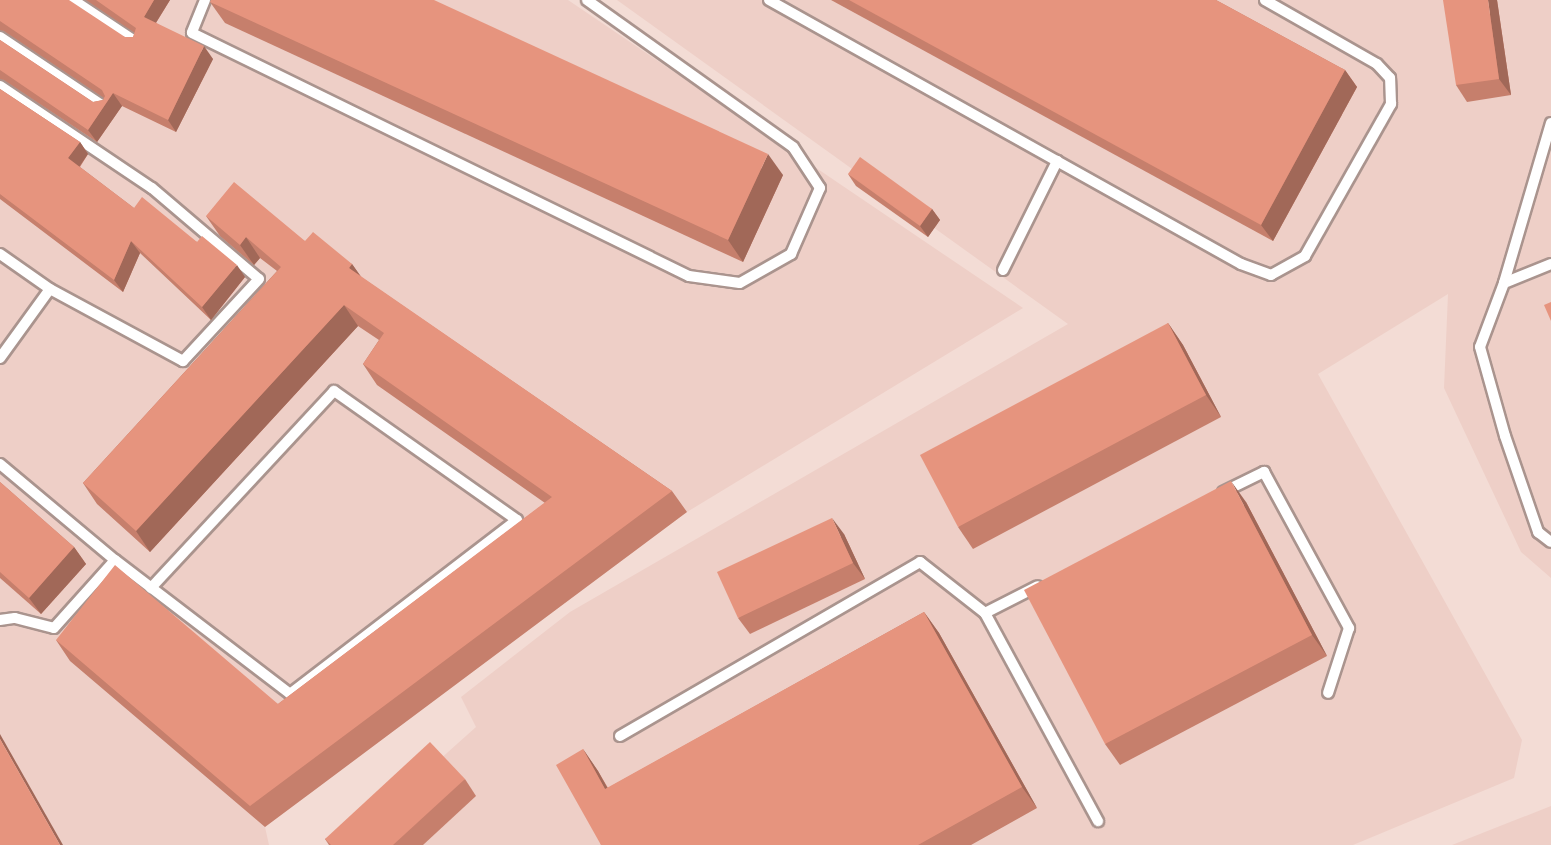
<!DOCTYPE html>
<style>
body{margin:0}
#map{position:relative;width:1551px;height:845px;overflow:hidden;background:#f3dcd5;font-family:Arial,sans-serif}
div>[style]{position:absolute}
.built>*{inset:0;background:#eecfc7}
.roads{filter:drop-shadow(2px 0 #aa948e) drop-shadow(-2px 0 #aa948e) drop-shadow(0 2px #aa948e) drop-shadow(0 -2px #aa948e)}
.lane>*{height:10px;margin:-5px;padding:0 5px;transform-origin:5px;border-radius:5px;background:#fff}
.wall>*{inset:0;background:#c67f6c}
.shaded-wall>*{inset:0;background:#a16858}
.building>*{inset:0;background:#e6947e}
span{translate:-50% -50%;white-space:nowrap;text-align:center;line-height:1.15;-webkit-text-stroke:5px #f3dcd5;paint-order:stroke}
</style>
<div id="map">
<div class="built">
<i style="clip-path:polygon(0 0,568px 0,1023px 308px,687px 512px,265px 827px,269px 845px,0 845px)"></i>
<i style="clip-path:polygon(617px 0,1551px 0,1551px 578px,1521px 552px,1444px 388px,1448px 294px,1318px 374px,1522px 740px,1514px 778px,1353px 845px,344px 845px,476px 727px,461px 697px,570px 612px,1068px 324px)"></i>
<i style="clip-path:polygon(1551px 806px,1551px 845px,1452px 845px)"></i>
</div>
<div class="roads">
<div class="lane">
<i style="left:73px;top:0;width:78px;rotate:33.5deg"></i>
<i style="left:205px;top:0;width:35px;rotate:112deg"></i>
<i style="left:192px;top:33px;width:553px;rotate:26.06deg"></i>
<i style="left:689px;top:276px;width:51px;rotate:7.8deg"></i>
<i style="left:740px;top:283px;width:59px;rotate:-29.6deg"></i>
<i style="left:791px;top:254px;width:72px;rotate:-66.3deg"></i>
<i style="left:820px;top:188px;width:49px;rotate:-123.4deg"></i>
<i style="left:793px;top:147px;width:253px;rotate:-144.5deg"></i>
<i style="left:769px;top:0;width:541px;rotate:29.22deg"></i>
<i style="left:1241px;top:264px;width:32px;rotate:20deg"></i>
<i style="left:1271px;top:275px;width:39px;rotate:-29deg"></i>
<i style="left:1305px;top:256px;width:175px;rotate:-60.5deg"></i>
<i style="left:1391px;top:104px;width:26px;rotate:-92deg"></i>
<i style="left:1390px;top:78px;width:19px;rotate:-133deg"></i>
<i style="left:1377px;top:64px;width:129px;rotate:-150.3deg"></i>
<i style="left:0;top:37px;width:128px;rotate:33.8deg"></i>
<i style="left:0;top:86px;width:183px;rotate:33.9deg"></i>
<i style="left:152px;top:188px;width:140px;rotate:40.4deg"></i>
<i style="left:259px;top:279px;width:112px;rotate:132.8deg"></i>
<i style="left:183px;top:361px;width:151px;rotate:-151.6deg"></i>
<i style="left:50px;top:289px;width:61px;rotate:-145deg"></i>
<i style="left:1551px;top:123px;width:167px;rotate:106.4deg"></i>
<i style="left:1504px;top:283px;width:68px;rotate:110.6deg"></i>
<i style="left:1480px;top:347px;width:92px;rotate:74.3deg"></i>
<i style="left:1505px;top:436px;width:102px;rotate:71deg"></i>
<i style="left:1538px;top:532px;width:16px;rotate:38deg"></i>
<i style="left:1003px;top:270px;width:122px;rotate:-63.6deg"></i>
<i style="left:1504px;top:283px;width:51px;rotate:-22deg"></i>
<i style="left:0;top:358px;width:85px;rotate:-54.1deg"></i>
<i style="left:0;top:464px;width:150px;rotate:39.9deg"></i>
<i style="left:115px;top:560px;width:220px;rotate:37.4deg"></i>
<i style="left:290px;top:694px;width:286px;rotate:-37.5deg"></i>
<i style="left:517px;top:520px;width:224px;rotate:-144.8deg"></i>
<i style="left:334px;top:391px;width:269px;rotate:132.9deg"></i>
<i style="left:1223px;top:492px;width:46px;rotate:-26deg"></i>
<i style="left:1264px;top:472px;width:178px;rotate:61.4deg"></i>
<i style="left:1349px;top:628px;width:68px;rotate:107.9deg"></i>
<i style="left:985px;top:613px;width:237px;rotate:61.5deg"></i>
<i style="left:0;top:620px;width:15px;rotate:-8deg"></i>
<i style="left:15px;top:618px;width:40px;rotate:14.4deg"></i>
<i style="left:54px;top:628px;width:91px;rotate:-48.1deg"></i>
<i style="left:620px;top:736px;width:347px;rotate:-30.1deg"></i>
<i style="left:920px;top:562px;width:83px;rotate:38.1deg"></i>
<i style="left:985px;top:613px;width:59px;rotate:-27deg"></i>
</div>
</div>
<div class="wall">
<i style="clip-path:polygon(0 0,125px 37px,133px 37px,135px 33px,86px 0,170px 0,156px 23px,213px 59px,176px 132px,122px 106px,97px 142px,4px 80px,0 79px,0 40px,93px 102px,103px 100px,104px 98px,4px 31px,0 30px)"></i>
<i style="clip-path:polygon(831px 0,1216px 0,1345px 70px,1357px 87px,1273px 241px)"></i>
<i style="clip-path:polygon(1497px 0,1511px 95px,1467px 102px,1456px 85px)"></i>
<i style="clip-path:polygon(210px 2px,783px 175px,743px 262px,225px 23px)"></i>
<i style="clip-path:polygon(0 89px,80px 142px,88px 154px,80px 167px,134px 208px,197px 242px,245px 277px,211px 320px,140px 253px,123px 292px,0 199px)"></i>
<i style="clip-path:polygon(848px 174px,932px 209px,940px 220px,928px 237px,856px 186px)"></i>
<i style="clip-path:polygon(206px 216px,305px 241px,352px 264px,361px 277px,672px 491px,687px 512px,265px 827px,70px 661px,56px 640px,278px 704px,545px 503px,377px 385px,363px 364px,379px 340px,358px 326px,150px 552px,97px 504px,83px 483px,277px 271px,260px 258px,254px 265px,220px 236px)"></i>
<i style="clip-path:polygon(1168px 323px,1183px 345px,1221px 417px,973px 549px,958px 527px)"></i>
<i style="clip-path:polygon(0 482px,74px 547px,86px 564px,41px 614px,0 578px)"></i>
<i style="clip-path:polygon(1246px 502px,1327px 656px,1120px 765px,1105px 744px)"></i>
<i style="clip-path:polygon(844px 534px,865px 579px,750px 634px,738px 618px)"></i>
<i style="clip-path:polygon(924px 612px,939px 633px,1037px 808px,971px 845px,601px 845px,583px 749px,598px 771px,608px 788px)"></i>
<i style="clip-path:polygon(465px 779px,476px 796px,423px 845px,329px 845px,325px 839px)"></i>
</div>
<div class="shaded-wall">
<i style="clip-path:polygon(154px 0,170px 0,152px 29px,144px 17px)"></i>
<i style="clip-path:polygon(1488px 0,1497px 0,1511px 95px,1499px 79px)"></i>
<i style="clip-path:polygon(204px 46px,213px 59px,176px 132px,168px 120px)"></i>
<i style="clip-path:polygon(1345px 70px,1357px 87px,1273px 241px,1261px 225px)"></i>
<i style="clip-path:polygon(113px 93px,122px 106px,97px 142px,88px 130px)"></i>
<i style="clip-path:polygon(80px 142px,88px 154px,77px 170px,68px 158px)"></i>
<i style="clip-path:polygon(768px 154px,783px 175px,743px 262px,728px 240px)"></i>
<i style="clip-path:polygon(932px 209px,940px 220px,928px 237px,920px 226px)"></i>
<i style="clip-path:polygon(246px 237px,260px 258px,254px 265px,240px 245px)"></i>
<i style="clip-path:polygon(131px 241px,140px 253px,123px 292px,114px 280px)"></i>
<i style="clip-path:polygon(352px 264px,367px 285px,349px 268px)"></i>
<i style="clip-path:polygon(237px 265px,245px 277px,211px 320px,202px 307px)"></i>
<i style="clip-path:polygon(344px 305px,358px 326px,150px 552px,136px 531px)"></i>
<i style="clip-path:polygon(1168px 323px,1183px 345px,1221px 417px,1206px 395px)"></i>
<i style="clip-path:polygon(1231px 481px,1246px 502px,1327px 656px,1312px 635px)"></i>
<i style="clip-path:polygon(832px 518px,844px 534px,865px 579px,853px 563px)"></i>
<i style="clip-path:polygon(74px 547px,86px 564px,41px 614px,29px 598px)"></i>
<i style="clip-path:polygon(924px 612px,939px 633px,1037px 808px,1022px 787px)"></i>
<i style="clip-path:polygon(0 734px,63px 845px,60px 845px,0 739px)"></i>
<i style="clip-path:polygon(583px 749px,598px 771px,620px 811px,605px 789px)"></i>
</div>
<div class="building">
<i style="clip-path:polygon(0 0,69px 0,125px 37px,133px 37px,136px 28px,96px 0,154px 0,144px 17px,204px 46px,168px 120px,113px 93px,88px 130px,0 70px,0 40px,93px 102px,103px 100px,105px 96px,102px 90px,0 21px)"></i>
<i style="clip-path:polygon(211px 0,434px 0,768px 154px,728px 240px,210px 2px)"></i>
<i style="clip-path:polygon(849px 0,1216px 0,1345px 70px,1261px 225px)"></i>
<i style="clip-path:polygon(1443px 0,1488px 0,1499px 79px,1456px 85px)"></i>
<i style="clip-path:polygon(0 89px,80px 142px,68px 158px,134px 208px,142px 197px,197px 242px,202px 236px,237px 265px,202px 307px,131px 241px,114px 280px,0 194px)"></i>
<i style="clip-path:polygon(860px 157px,932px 209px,920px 226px,848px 174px)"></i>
<i style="clip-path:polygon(234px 182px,305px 241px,313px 232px,352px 264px,349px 268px,672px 491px,250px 806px,56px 640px,115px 565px,278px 704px,552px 497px,363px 364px,384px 333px,344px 305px,136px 531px,83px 483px,281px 267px,246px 237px,240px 245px,206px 216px)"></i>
<i style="clip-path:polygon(1551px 302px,1551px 321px,1544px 305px)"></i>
<i style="clip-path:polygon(1168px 323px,1206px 395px,958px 527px,920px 455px)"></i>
<i style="clip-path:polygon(1231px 481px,1312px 635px,1105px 744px,1024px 590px)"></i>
<i style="clip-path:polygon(0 482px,74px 547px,29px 598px,0 572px)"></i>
<i style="clip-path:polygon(832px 518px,853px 563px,738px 618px,717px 572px)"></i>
<i style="clip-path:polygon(924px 612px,1022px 787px,918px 845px,601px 845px,556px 765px,583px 749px,605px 789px)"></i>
<i style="clip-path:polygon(0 739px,60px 845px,0 845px)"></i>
<i style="clip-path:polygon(430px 742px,465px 779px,393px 845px,331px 845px,325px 839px)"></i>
</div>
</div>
